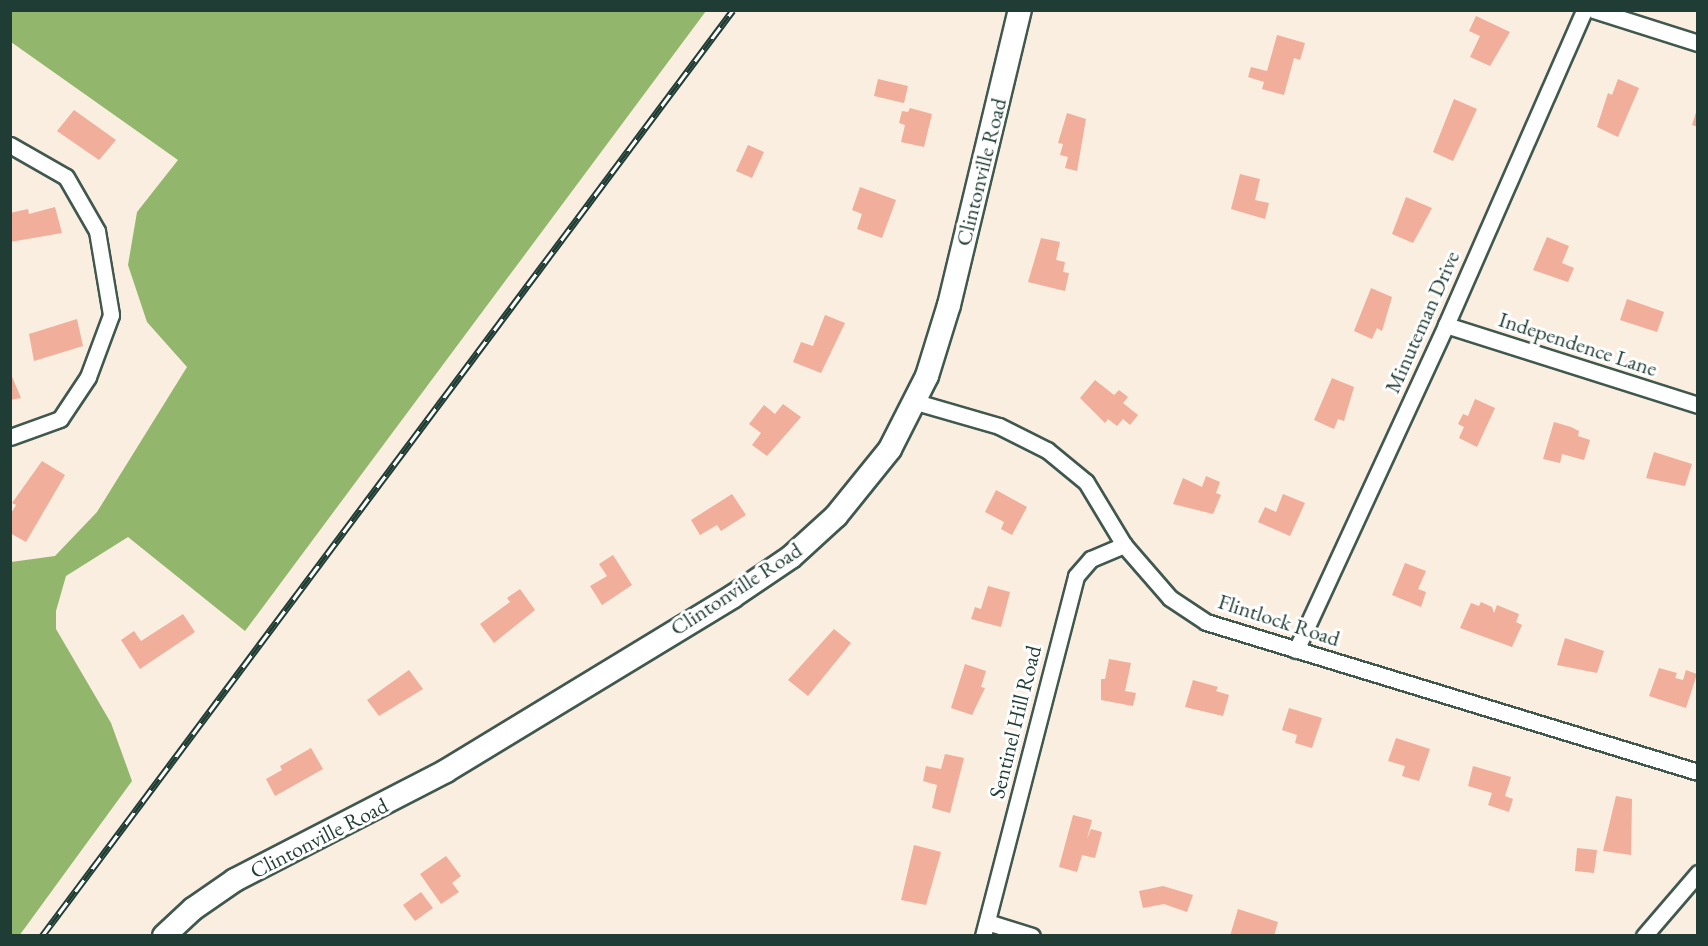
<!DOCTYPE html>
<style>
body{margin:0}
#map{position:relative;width:1708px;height:946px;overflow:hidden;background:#faeee0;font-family:"EB Garamond",serif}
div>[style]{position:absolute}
.forest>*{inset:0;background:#92b66c}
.building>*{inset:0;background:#f1ae9a}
.roads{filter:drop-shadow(2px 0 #40584e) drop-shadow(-2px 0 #40584e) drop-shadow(0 2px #40584e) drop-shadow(0 -2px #40584e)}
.street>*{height:15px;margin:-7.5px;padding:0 7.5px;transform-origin:7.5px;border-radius:7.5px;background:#fff}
.secondary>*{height:22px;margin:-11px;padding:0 11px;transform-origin:11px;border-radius:11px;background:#fff}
.rail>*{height:7px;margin-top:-3.5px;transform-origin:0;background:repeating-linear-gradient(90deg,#fff 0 14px,#1f3d34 0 28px);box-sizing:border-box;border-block:2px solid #1f3d34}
span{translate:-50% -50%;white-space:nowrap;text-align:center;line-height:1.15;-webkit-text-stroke:6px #fff;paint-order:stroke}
.street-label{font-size:22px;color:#1f3d34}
.frame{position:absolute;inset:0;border:12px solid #1f3d34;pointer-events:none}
</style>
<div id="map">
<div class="forest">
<i style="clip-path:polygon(11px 10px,706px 11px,245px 631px,128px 537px,66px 576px,56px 611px,56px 629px,111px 723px,132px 781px,19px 936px,10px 935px,11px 562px,55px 556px,97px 512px,187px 367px,147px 322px,128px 265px,137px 212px,178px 160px,11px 42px)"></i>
</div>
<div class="building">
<i style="clip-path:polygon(1476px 16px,1510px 32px,1490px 66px,1470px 57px,1480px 36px,1469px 31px)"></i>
<i style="clip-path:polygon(1277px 35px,1305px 43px,1300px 60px,1294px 58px,1284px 95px,1262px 89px,1264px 82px,1248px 77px,1251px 67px,1267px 71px)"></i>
<i style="clip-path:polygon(878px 79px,908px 86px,904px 103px,874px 96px)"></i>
<i style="clip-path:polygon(1618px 79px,1639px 88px,1618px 137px,1597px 127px,1608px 93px,1612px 95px)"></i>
<i style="clip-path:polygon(1454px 99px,1477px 109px,1453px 161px,1433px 152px)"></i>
<i style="clip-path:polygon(910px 108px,932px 114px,924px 147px,901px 142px,905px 125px,899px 123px,902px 111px,908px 112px)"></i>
<i style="clip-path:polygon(1697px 109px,1698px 110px,1698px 127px,1692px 125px)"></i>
<i style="clip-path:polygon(74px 110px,116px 140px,99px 160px,57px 131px)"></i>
<i style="clip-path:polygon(1067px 113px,1086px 119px,1077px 171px,1065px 168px,1068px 157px,1060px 155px,1063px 144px,1058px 143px)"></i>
<i style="clip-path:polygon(748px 145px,764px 152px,752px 178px,736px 171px)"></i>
<i style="clip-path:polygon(1240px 174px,1260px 179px,1255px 200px,1269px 203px,1265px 219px,1231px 209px)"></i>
<i style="clip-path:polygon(860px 187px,896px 200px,882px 238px,857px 229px,862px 214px,852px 210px)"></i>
<i style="clip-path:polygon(1406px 197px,1432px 208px,1413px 243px,1392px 234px)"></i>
<i style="clip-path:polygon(55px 207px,62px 233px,10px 242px,10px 213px,28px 209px,29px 214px)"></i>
<i style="clip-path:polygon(1547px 237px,1569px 246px,1562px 263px,1574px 268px,1568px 282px,1533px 270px)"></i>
<i style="clip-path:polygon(1041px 238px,1060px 242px,1056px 260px,1065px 262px,1063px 272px,1069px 273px,1065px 291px,1028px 282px)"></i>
<i style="clip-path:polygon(1371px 288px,1392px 297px,1382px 331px,1377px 328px,1372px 339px,1354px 331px)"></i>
<i style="clip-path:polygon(1627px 299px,1664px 312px,1657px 332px,1620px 320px)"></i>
<i style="clip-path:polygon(825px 315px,845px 323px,821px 373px,793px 362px,801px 342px,813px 346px)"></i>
<i style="clip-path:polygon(77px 319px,83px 346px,34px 361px,29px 334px)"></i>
<i style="clip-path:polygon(10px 372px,21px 398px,10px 400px)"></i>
<i style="clip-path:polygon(1332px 378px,1354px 387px,1344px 421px,1338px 419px,1334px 429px,1314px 420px)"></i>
<i style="clip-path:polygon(1095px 380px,1114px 395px,1119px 390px,1128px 397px,1123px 403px,1138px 415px,1130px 425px,1123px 419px,1117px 426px,1108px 419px,1105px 423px,1080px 398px)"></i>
<i style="clip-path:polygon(1475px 399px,1495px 408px,1477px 447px,1459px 438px,1464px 427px,1458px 424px,1463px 414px,1468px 416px)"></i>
<i style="clip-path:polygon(783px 404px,801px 417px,767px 456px,752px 445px,761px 433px,749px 424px,764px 405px,775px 414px)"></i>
<i style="clip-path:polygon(1554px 422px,1571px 427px,1579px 431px,1578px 436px,1590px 440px,1584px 460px,1562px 454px,1560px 463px,1543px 459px)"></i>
<i style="clip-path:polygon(1654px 452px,1692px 464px,1685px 486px,1646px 478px)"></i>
<i style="clip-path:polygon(42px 461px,65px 475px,26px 542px,10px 533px,10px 515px,16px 505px,12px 503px)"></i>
<i style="clip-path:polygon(1206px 476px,1220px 482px,1216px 493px,1221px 495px,1213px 514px,1173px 504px,1183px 478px,1202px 487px)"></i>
<i style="clip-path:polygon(996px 490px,1027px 507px,1012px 535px,1001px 529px,1004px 522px,985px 512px)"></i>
<i style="clip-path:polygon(732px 494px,746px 515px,721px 531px,717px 525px,700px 535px,691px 520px)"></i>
<i style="clip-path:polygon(1283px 494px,1305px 503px,1290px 536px,1258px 522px,1265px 507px,1276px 512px)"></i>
<i style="clip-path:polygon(613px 555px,632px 585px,602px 605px,590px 586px,607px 576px,599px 564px)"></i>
<i style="clip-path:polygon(1405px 563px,1426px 571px,1418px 589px,1426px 592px,1421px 607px,1392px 595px)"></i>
<i style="clip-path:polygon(988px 586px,1010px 592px,1001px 627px,971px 619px,975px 607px,981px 609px)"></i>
<i style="clip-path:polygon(520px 589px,535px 610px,494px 643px,480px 624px,510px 602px,507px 598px)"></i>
<i style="clip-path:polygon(1481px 602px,1492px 607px,1494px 613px,1497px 605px,1519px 614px,1516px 622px,1522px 625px,1512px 647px,1460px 628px,1471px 603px,1479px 606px)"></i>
<i style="clip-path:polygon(183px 614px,195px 632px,140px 669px,121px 640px,134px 631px,141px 641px)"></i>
<i style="clip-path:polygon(834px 629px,851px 643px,808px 696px,788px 680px)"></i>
<i style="clip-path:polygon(1565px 638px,1604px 651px,1597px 673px,1557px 665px)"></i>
<i style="clip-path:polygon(1109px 659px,1131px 663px,1125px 691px,1136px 693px,1133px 706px,1101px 700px,1101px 679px,1105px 679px)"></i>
<i style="clip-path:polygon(965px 664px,986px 671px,981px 687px,985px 688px,972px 715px,951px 708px)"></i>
<i style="clip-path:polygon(1659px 668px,1677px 673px,1675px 678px,1683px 680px,1686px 670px,1697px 674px,1686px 708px,1649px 696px)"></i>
<i style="clip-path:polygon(409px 670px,423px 689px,379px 716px,367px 700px)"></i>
<i style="clip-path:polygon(1193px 680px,1218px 687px,1216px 691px,1229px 695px,1223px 716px,1185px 707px)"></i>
<i style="clip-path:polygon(1289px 708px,1322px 718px,1312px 748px,1295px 743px,1297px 735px,1282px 730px)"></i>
<i style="clip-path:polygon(1396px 738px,1430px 749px,1419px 781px,1402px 776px,1405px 766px,1388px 761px)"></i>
<i style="clip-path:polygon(311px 748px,323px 769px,275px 796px,266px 779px,282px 770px,280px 766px)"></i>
<i style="clip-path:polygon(945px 754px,964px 758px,950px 813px,932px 808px,937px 785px,923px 781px,926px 766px,941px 769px)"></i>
<i style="clip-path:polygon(1473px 766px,1511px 777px,1505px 796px,1513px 799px,1509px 812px,1488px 805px,1492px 793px,1468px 786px)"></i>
<i style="clip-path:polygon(1616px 796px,1632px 799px,1631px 855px,1603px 851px)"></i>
<i style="clip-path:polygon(1073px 815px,1092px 820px,1087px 839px,1091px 829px,1102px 832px,1095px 858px,1082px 855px,1077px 872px,1059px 867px)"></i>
<i style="clip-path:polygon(914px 845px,941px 852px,926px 905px,901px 900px)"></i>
<i style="clip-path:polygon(1577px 848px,1597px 850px,1594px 873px,1575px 871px)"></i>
<i style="clip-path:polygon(446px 856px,461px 876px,452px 883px,459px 892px,441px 904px,420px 874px)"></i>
<i style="clip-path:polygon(1163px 886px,1193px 895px,1187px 912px,1164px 904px,1143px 908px,1139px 891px)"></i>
<i style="clip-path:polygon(421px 892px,433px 908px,415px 921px,403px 905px)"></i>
<i style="clip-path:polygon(1238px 909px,1278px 922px,1274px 936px,1230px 936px)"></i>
</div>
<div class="roads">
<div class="street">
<i style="left:1594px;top:10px;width:109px;rotate:17.6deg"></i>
<i style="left:10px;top:145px;width:64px;rotate:29.7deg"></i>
<i style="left:66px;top:177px;width:62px;rotate:60.1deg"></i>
<i style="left:97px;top:231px;width:85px;rotate:80.5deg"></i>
<i style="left:111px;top:315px;width:66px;rotate:110.4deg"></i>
<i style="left:88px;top:377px;width:50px;rotate:123.7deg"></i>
<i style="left:60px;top:419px;width:53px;rotate:160.2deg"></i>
<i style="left:1446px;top:325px;width:264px;rotate:17.6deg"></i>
<i style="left:916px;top:402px;width:86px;rotate:16.1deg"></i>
<i style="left:999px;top:426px;width:54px;rotate:26.6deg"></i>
<i style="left:1047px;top:450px;width:50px;rotate:39.4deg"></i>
<i style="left:1086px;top:482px;width:74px;rotate:58.9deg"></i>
<i style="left:1124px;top:545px;width:70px;rotate:49deg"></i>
<i style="left:1170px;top:598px;width:43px;rotate:33.7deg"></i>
<i style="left:1206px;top:622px;width:514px;rotate:16.96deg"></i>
<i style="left:1296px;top:650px;width:358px;rotate:-65.2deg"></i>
<i style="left:1446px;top:325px;width:344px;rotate:-66.3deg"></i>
<i style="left:987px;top:922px;width:47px;rotate:17.3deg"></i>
<i style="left:983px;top:936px;width:372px;rotate:-75.5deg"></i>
<i style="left:1076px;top:576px;width:23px;rotate:-49deg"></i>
<i style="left:1091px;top:559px;width:36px;rotate:-23deg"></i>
<i style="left:1644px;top:936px;width:83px;rotate:-49.4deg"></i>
</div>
<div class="secondary">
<i style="left:164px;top:936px;width:40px;rotate:-43deg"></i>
<i style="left:193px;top:909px;width:51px;rotate:-34.6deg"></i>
<i style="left:235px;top:880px;width:237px;rotate:-27.3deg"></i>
<i style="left:446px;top:771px;width:335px;rotate:-31.3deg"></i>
<i style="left:732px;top:597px;width:71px;rotate:-34.1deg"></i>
<i style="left:791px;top:557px;width:61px;rotate:-42.3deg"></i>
<i style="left:836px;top:516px;width:86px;rotate:-51.1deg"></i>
<i style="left:890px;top:449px;width:82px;rotate:-63.1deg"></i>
<i style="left:927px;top:376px;width:74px;rotate:-72.8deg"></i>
<i style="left:949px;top:305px;width:303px;rotate:-76.5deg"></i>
</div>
</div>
<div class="rail">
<i style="left:42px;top:936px;width:1155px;rotate:-53.27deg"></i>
</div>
<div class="street-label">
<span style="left:981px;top:172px;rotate:-76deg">Clintonville Road</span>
<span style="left:1422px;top:322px;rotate:-66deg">Minuteman Drive</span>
<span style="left:1578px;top:344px;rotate:18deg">Independence Lane</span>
<span style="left:736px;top:589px;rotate:-33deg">Clintonville Road</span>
<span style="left:1279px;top:620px;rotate:18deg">Flintlock Road</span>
<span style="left:1015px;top:722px;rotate:-76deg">Sentinel Hill Road</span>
<span style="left:319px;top:838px;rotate:-27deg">Clintonville Road</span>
</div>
<div class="frame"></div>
</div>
